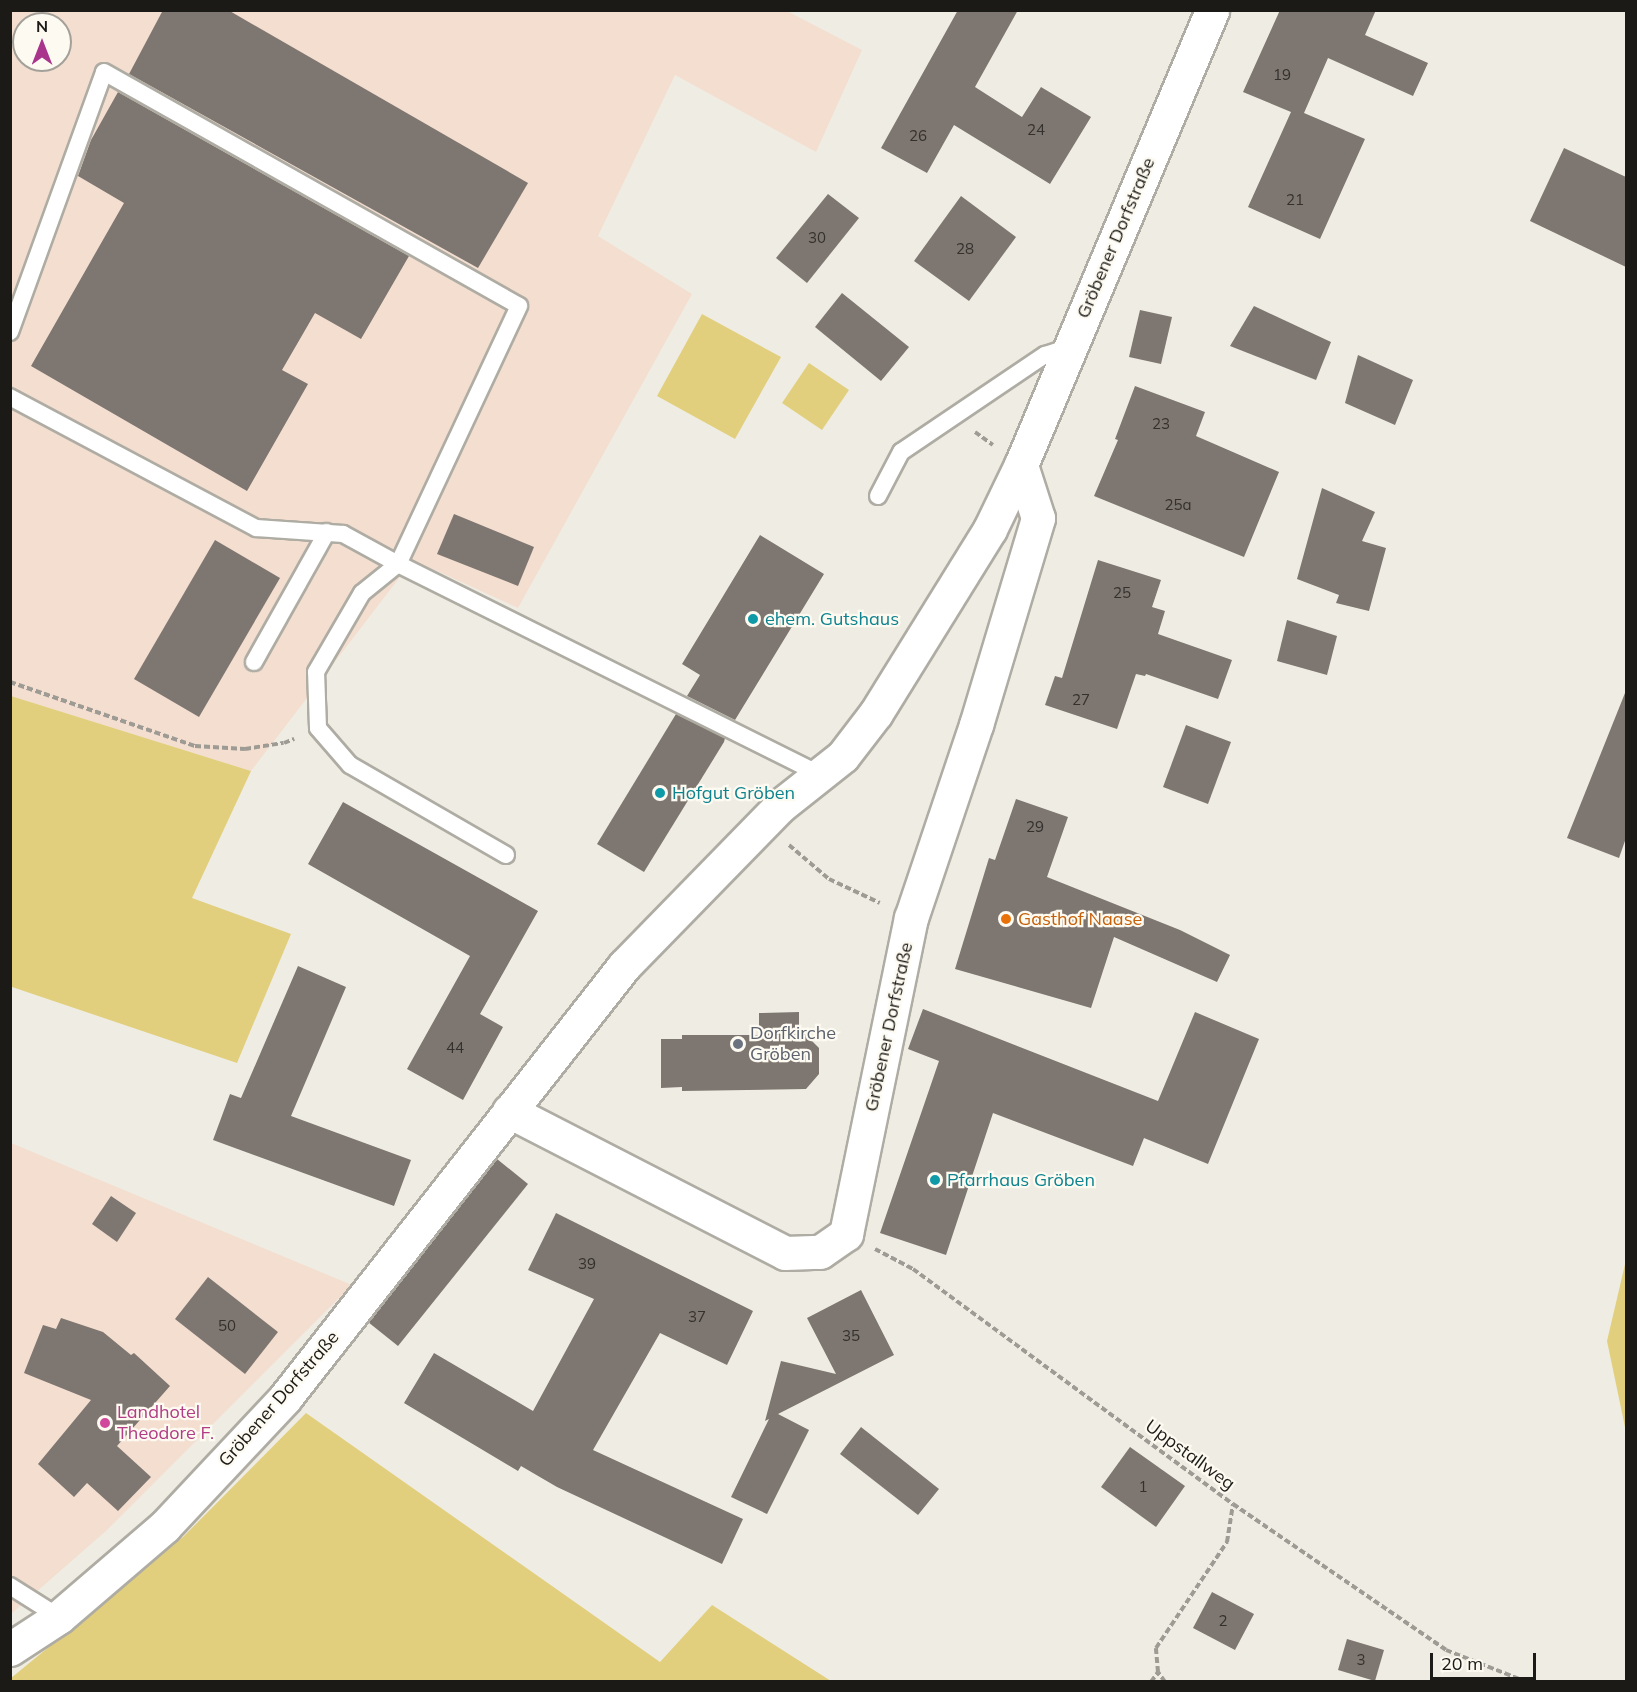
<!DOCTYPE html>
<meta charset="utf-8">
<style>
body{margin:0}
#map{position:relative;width:1637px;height:1692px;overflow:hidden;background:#efede3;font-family:Mulish,sans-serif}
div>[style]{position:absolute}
.commercial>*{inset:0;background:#f3ded0}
.green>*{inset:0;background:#e2cf7e}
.building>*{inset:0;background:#7e7670}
.path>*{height:4px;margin-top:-2px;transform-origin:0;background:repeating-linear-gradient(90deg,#9d9b94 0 6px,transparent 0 9px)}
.roads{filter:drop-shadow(2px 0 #aeaca3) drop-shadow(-2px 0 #aeaca3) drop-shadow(0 2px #aeaca3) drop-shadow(0 -2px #aeaca3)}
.lane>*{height:16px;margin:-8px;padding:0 8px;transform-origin:8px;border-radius:8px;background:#fff}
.street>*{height:33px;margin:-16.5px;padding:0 16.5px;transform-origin:16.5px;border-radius:16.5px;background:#fff}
.dots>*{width:16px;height:16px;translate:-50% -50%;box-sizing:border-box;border:3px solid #fdfaf1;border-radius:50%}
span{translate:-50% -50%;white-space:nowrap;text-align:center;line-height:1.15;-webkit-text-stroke:4.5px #fdfaf1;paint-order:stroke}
.number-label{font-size:15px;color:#34312d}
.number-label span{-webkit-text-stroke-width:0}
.street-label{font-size:18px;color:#1b1a17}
.culture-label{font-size:18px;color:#0d838f}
.left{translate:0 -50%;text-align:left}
.food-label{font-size:18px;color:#c56008}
.worship-label{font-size:18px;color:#5b616d}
.hotel-label{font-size:18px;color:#b23c85}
.frame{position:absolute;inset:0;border:12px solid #1b1a17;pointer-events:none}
.north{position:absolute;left:12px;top:12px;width:60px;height:60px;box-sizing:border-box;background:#fdfaf1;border:2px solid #a3a09a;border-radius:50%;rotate:0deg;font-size:16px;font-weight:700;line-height:24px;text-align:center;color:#1b1a17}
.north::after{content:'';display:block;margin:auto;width:21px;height:27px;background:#a9348c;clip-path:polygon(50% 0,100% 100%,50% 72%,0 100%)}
.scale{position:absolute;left:1430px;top:1653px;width:106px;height:27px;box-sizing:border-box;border:3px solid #1b1a17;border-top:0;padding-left:8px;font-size:18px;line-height:21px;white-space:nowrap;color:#1b1a17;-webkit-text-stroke:4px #fdfaf1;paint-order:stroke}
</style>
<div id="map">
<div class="commercial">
<i style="clip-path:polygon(evenodd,785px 10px,862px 50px,816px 152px,675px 75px,598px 236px,692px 294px,518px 608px,413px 560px,251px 771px,11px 696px,10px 11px,785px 10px,24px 24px,60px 24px,60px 60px,24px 60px,24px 24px)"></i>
<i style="clip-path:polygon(11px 1143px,352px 1285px,106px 1531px,11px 1614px)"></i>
</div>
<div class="green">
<i style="clip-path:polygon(702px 314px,781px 357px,735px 439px,657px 396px)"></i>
<i style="clip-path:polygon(809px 363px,849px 390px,822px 430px,782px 403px)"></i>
<i style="clip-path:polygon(11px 696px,251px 771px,192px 898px,291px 934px,237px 1063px,12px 987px,11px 989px)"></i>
<i style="clip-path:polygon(1626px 1260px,1626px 1432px,1607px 1341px)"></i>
<i style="clip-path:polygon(306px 1413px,660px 1662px,712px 1605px,831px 1681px,11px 1681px,11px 1678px,183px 1537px)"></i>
</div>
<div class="building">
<i style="clip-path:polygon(163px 10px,228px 10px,528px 183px,478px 268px,129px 74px)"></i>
<i style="clip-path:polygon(958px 10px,1018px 10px,975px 87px,1022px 117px,1041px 87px,1091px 117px,1050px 184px,954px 125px,927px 173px,881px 148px)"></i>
<i style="clip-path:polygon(1280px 10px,1376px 10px,1365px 35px,1428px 63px,1413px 96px,1328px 58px,1304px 113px,1365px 139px,1320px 239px,1248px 207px,1291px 112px,1243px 92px)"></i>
<i style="clip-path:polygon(118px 92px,409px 256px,361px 339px,315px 313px,282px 370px,308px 384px,247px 491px,31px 366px,124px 203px,78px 176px,91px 140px)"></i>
<i style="clip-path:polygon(1564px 148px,1626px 177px,1626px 267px,1530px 221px)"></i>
<i style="clip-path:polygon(828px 194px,859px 218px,807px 283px,776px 258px)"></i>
<i style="clip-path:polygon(961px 196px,1016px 237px,969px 301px,914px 261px)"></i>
<i style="clip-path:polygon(842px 293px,909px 347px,881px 381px,815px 327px)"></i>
<i style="clip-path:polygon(1254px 306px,1331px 342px,1316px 380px,1230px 346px)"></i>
<i style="clip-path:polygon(1140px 310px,1172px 317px,1161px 364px,1129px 357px)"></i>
<i style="clip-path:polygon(1358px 355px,1413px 380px,1395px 425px,1345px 403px)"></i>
<i style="clip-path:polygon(1135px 386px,1205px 412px,1196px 436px,1279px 472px,1244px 557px,1094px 496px,1118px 440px,1115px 439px)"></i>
<i style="clip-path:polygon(1322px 488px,1375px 512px,1362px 541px,1386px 548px,1369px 611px,1336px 603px,1339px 595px,1297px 579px)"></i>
<i style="clip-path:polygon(454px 514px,534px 547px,518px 586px,437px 554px)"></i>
<i style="clip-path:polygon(760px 535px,824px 574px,735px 720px,687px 696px,700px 675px,682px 664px)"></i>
<i style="clip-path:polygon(215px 540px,280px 578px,199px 717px,134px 679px)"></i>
<i style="clip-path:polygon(1098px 560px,1161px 580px,1152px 607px,1165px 611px,1158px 634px,1232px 660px,1218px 699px,1146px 674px,1145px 676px,1136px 674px,1117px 729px,1045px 705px,1055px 676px,1062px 678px)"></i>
<i style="clip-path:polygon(1287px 620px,1337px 636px,1327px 675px,1277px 661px)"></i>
<i style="clip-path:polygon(1625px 693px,1626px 838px,1619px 858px,1567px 838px)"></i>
<i style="clip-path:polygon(676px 714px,725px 738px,724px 742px,644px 872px,597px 844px)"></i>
<i style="clip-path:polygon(1186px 725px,1231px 742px,1208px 804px,1163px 787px)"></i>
<i style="clip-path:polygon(1016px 799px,1068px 817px,1047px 877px,1180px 930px,1230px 955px,1217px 982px,1114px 937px,1091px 1008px,955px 969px,989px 858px,995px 860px)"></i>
<i style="clip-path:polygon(343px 802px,538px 911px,480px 1014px,503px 1027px,463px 1100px,407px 1069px,470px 956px,308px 864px)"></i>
<i style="clip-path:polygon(298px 966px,346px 987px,291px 1116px,411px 1160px,394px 1206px,213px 1140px,230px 1094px,241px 1098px)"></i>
<i style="clip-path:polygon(923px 1009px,1158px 1101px,1195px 1012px,1259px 1039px,1208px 1164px,1144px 1138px,1133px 1166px,993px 1113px,946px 1255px,880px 1233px,939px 1061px,908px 1049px)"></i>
<i style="clip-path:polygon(799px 1012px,799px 1028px,819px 1048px,819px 1074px,806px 1089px,682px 1091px,682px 1087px,661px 1088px,661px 1039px,682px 1039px,682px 1035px,759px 1035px,759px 1013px)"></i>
<i style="clip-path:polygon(497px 1159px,528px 1184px,398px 1346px,368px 1322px)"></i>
<i style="clip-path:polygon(111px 1196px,136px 1213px,117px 1242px,92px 1224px)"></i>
<i style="clip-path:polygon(556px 1213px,753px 1311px,727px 1365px,660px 1333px,593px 1450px,743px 1519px,722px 1564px,557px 1487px,521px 1466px,518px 1471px,404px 1403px,434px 1353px,533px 1411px,594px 1299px,528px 1270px)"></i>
<i style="clip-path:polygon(208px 1277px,278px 1332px,245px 1374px,175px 1319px)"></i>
<i style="clip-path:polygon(861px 1290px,894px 1355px,778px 1414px,809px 1430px,767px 1514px,731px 1497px,769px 1419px,765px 1421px,781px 1361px,836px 1374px,807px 1318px)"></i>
<i style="clip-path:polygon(61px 1318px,103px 1332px,131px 1355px,134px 1353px,170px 1386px,117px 1446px,151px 1477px,118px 1511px,87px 1483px,74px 1497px,38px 1464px,91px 1400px,24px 1373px,43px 1325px,56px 1329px)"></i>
<i style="clip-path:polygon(861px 1427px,939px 1489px,918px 1515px,840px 1454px)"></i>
<i style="clip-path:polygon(1130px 1447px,1185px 1486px,1156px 1527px,1101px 1487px)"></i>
<i style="clip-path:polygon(1212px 1592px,1254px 1614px,1235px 1650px,1193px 1628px)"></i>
<i style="clip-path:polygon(1347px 1639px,1384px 1650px,1375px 1681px,1338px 1670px)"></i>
</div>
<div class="path">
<i style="left:975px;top:432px;width:22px;rotate:36deg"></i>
<i style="left:10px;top:682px;width:196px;rotate:19.1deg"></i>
<i style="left:195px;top:746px;width:50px;rotate:3.4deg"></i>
<i style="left:245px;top:749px;width:39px;rotate:-9deg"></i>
<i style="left:284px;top:743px;width:11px;rotate:-22deg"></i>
<i style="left:789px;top:845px;width:52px;rotate:40.4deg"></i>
<i style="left:829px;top:879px;width:56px;rotate:25.2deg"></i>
<i style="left:875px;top:1249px;width:43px;rotate:27.8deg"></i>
<i style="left:913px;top:1269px;width:397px;rotate:36.3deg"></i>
<i style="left:1233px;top:1504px;width:258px;rotate:34.4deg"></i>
<i style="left:1446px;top:1650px;width:87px;rotate:21.6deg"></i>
<i style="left:1151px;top:1682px;width:12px;rotate:-55deg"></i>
<i style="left:1165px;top:1682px;width:12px;rotate:-125deg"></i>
<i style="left:1158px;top:1672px;width:24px;rotate:-95deg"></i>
<i style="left:1156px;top:1648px;width:128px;rotate:-56.2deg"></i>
<i style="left:1227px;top:1542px;width:38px;rotate:-81deg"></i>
</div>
<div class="roads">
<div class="lane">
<i style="left:10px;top:332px;width:276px;rotate:-70.1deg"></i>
<i style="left:104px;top:72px;width:476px;rotate:29.4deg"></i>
<i style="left:519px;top:306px;width:285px;rotate:115.1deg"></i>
<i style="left:398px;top:564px;width:63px;rotate:-151.4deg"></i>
<i style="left:343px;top:534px;width:87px;rotate:-176.1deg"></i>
<i style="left:256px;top:528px;width:279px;rotate:-152deg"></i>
<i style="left:878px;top:496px;width:50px;rotate:-62.4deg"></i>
<i style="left:901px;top:452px;width:174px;rotate:-34deg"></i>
<i style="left:1045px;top:355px;width:26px;rotate:-18deg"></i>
<i style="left:254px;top:662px;width:149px;rotate:-60.7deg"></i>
<i style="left:506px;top:855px;width:180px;rotate:-150deg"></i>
<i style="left:350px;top:765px;width:49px;rotate:-130.9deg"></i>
<i style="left:318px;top:728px;width:56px;rotate:-92deg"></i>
<i style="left:316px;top:672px;width:91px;rotate:-59.8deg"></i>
<i style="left:362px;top:593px;width:46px;rotate:-38.9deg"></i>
<i style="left:398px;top:564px;width:471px;rotate:26.5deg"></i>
<i style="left:10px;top:1586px;width:58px;rotate:32.3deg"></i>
</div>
<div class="street">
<i style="left:509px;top:1111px;width:310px;rotate:27.2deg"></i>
<i style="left:785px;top:1253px;width:35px;rotate:-2deg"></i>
<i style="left:820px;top:1252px;width:32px;rotate:-35deg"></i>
<i style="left:846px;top:1234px;width:323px;rotate:-78.4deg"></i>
<i style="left:911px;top:918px;width:204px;rotate:-71.4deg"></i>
<i style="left:976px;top:725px;width:216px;rotate:-73.3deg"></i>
<i style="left:1038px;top:518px;width:56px;rotate:-107.8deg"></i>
<i style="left:10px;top:1649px;width:59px;rotate:-33.1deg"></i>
<i style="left:59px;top:1617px;width:140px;rotate:-40.6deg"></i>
<i style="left:165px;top:1526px;width:175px;rotate:-46.8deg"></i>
<i style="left:285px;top:1398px;width:549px;rotate:-51.88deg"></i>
<i style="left:624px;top:966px;width:223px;rotate:-45.7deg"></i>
<i style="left:780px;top:806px;width:80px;rotate:-38.4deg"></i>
<i style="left:843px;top:756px;width:54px;rotate:-52.5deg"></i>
<i style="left:876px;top:713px;width:216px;rotate:-58.2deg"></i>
<i style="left:990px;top:529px;width:71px;rotate:-64.2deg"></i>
<i style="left:1021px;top:465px;width:493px;rotate:-67.2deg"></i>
</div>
</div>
<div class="dots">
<i style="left:753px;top:619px;background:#0f9aa8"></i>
<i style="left:660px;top:793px;background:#0f9aa8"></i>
<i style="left:1006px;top:919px;background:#e8710a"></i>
<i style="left:738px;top:1044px;background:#6b7280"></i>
<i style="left:935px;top:1180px;background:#0f9aa8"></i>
<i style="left:105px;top:1423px;background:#d1479c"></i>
</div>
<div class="number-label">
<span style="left:1282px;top:75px">19</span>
<span style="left:1036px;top:130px">24</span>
<span style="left:918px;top:136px">26</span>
<span style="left:1295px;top:200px">21</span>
<span style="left:817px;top:238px">30</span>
<span style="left:965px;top:249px">28</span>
<span style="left:1161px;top:424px">23</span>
<span style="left:1178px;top:505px">25a</span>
<span style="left:1122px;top:593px">25</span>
<span style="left:1081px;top:700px">27</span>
<span style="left:1035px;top:827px">29</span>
<span style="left:455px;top:1048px">44</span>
<span style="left:587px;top:1264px">39</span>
<span style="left:697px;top:1317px">37</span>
<span style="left:227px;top:1326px">50</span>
<span style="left:851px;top:1336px">35</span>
<span style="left:1143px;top:1487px">1</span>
<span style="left:1223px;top:1621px">2</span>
<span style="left:1361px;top:1660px">3</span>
</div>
<div class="street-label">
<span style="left:1116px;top:238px;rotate:-67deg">Gröbener Dorfstraße</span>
<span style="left:889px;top:1027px;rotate:-78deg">Gröbener Dorfstraße</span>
<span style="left:279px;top:1399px;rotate:-49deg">Gröbener Dorfstraße</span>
<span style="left:1190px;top:1455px;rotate:36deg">Uppstallweg</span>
</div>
<div class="culture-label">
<span class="left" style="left:765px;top:619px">ehem. Gutshaus</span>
<span class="left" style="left:672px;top:793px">Hofgut Gröben</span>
<span class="left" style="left:947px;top:1180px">Pfarrhaus Gröben</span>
</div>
<div class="food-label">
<span class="left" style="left:1018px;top:919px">Gasthof Naase</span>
</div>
<div class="worship-label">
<span class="left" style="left:750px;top:1044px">Dorfkirche<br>Gröben</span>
</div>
<div class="hotel-label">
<span class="left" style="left:117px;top:1423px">Landhotel<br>Theodore F.</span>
</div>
<div class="frame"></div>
<div class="north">N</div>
<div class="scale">20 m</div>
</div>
